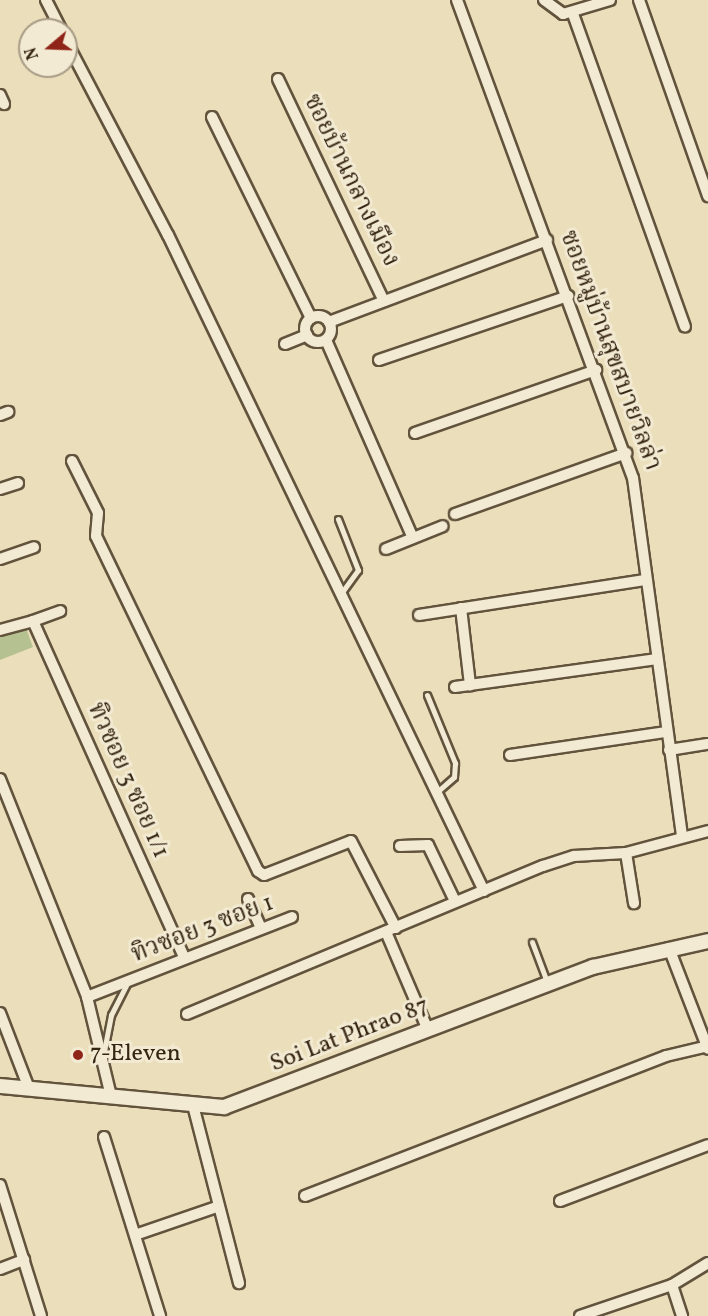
<!DOCTYPE html>
<meta charset="utf-8">
<style>
body{margin:0}
#map{position:relative;width:708px;height:1316px;overflow:hidden;background:#ebdeba;font-family:Vollkorn,"Noto Serif Thai",serif}
div>[style]{position:absolute}
.green>*{inset:0;background:#b6c191}
.roads{filter:drop-shadow(2px 0 #62533d) drop-shadow(-2px 0 #62533d) drop-shadow(0 2px #62533d) drop-shadow(0 -2px #62533d)}
.lane>*{height:5px;margin:-2.5px;padding:0 2.5px;transform-origin:2.5px;border-radius:2.5px;background:#f2ead2}
.street>*{height:10px;margin:-5px;padding:0 5px;transform-origin:5px;border-radius:5px;background:#f2ead2}
.street>.ring{margin:-5px;padding:0;box-sizing:content-box;background:none;border:10px solid #f2ead2;border-radius:50%}
.secondary>*{height:14px;margin:-7px;padding:0 7px;transform-origin:7px;border-radius:7px;background:#f2ead2}
.dots>*{width:16px;height:16px;translate:-50% -50%;box-sizing:border-box;border:3px solid #f2ead2;border-radius:50%}
span{translate:-50% -50%;white-space:nowrap;text-align:center;line-height:1.15;-webkit-text-stroke:6px #f2ead2;paint-order:stroke}
.street-label{font-size:24px;color:#352513}
.poi-label{font-size:24px;color:#352513}
.left{translate:0 -50%;text-align:left}
.north{position:absolute;left:18px;top:18px;width:60px;height:60px;box-sizing:border-box;background:#f2ead2;border:2px solid #a69b86;border-radius:50%;rotate:251deg;font-size:16px;font-weight:700;line-height:24px;text-align:center;color:#352513}
.north::after{content:'';display:block;margin:auto;width:21px;height:27px;background:#8f2418;clip-path:polygon(50% 0,100% 100%,50% 72%,0 100%)}
</style>
<div id="map">
<div class="green">
<i style="clip-path:polygon(26px 628px,33px 647px,0 660px,0 637px)"></i>
</div>
<div class="roads">
<div class="lane">
<i style="left:338px;top:519px;width:55px;rotate:68.6deg"></i>
<i style="left:358px;top:570px;width:29px;rotate:126deg"></i>
<i style="left:427px;top:695px;width:74px;rotate:67.6deg"></i>
<i style="left:455px;top:763px;width:14px;rotate:94deg"></i>
<i style="left:454px;top:777px;width:21px;rotate:139deg"></i>
<i style="left:532px;top:942px;width:43px;rotate:69.4deg"></i>
<i style="left:104px;top:1051px;width:37px;rotate:-79deg"></i>
<i style="left:111px;top:1015px;width:36px;rotate:-63deg"></i>
</div>
<div class="street">
<i style="left:46px;top:0;width:34px;rotate:63deg"></i>
<i style="left:457px;top:0;width:509px;rotate:69.79deg"></i>
<i style="left:633px;top:478px;width:361px;rotate:82.2deg"></i>
<i style="left:544px;top:0;width:24px;rotate:36deg"></i>
<i style="left:563px;top:14px;width:49px;rotate:-16.6deg"></i>
<i style="left:639px;top:0;width:208px;rotate:70.6deg"></i>
<i style="left:573px;top:14px;width:332px;rotate:70.3deg"></i>
<i style="left:66px;top:41px;width:219px;rotate:62.3deg"></i>
<i style="left:168px;top:235px;width:728px;rotate:64.28deg"></i>
<i style="left:278px;top:79px;width:246px;rotate:64.5deg"></i>
<i style="left:0;top:95px;width:10px;rotate:66deg"></i>
<i style="left:212px;top:117px;width:224px;rotate:63.8deg"></i>
<i class="ring" style="left:305px;top:316px;width:16px;height:16px"></i>
<i style="left:329px;top:322px;width:233px;rotate:-20.6deg"></i>
<i style="left:326px;top:340px;width:216px;rotate:66.3deg"></i>
<i style="left:285px;top:344px;width:24px;rotate:-22deg"></i>
<i style="left:379px;top:360px;width:200px;rotate:-18.7deg"></i>
<i style="left:0;top:415px;width:9px;rotate:-21deg"></i>
<i style="left:415px;top:433px;width:192px;rotate:-19.2deg"></i>
<i style="left:72px;top:461px;width:58px;rotate:63.4deg"></i>
<i style="left:98px;top:513px;width:23px;rotate:95deg"></i>
<i style="left:96px;top:536px;width:372px;rotate:64.2deg"></i>
<i style="left:258px;top:871px;width:7px;rotate:34deg"></i>
<i style="left:264px;top:875px;width:93px;rotate:-21.3deg"></i>
<i style="left:351px;top:841px;width:98px;rotate:62.7deg"></i>
<i style="left:0;top:489px;width:19px;rotate:-18deg"></i>
<i style="left:455px;top:514px;width:182px;rotate:-19.6deg"></i>
<i style="left:386px;top:549px;width:61px;rotate:-22deg"></i>
<i style="left:0;top:559px;width:36px;rotate:-19deg"></i>
<i style="left:461px;top:608px;width:78px;rotate:83.3deg"></i>
<i style="left:419px;top:615px;width:230px;rotate:-8.8deg"></i>
<i style="left:33px;top:621px;width:29px;rotate:-20deg"></i>
<i style="left:0;top:630px;width:34px;rotate:-15deg"></i>
<i style="left:33px;top:621px;width:368px;rotate:65.8deg"></i>
<i style="left:455px;top:687px;width:204px;rotate:-7.9deg"></i>
<i style="left:669px;top:750px;width:39px;rotate:-9deg"></i>
<i style="left:510px;top:755px;width:158px;rotate:-8.4deg"></i>
<i style="left:0;top:779px;width:235px;rotate:68.2deg"></i>
<i style="left:87px;top:997px;width:98px;rotate:76.4deg"></i>
<i style="left:400px;top:846px;width:28px;rotate:-2deg"></i>
<i style="left:428px;top:845px;width:62px;rotate:64.3deg"></i>
<i style="left:626px;top:853px;width:51px;rotate:80.9deg"></i>
<i style="left:248px;top:899px;width:32px;rotate:66deg"></i>
<i style="left:386px;top:932px;width:107px;rotate:66.8deg"></i>
<i style="left:669px;top:948px;width:108px;rotate:68.9deg"></i>
<i style="left:87px;top:997px;width:220px;rotate:-21.3deg"></i>
<i style="left:0;top:1013px;width:78px;rotate:69deg"></i>
<i style="left:187px;top:1014px;width:386px;rotate:-22.6deg"></i>
<i style="left:543px;top:866px;width:33px;rotate:-18deg"></i>
<i style="left:574px;top:856px;width:52px;rotate:-3.3deg"></i>
<i style="left:626px;top:853px;width:85px;rotate:-15deg"></i>
<i style="left:194px;top:1109px;width:180px;rotate:75.5deg"></i>
<i style="left:104px;top:1137px;width:188px;rotate:72.6deg"></i>
<i style="left:0;top:1185px;width:137px;rotate:72.6deg"></i>
<i style="left:305px;top:1196px;width:387px;rotate:-21.2deg"></i>
<i style="left:666px;top:1056px;width:43px;rotate:-13.4deg"></i>
<i style="left:560px;top:1201px;width:158px;rotate:-20.7deg"></i>
<i style="left:135px;top:1235px;width:87px;rotate:-18.9deg"></i>
<i style="left:0;top:1269px;width:26px;rotate:-21deg"></i>
<i style="left:672px;top:1285px;width:33px;rotate:72deg"></i>
<i style="left:580px;top:1316px;width:97px;rotate:-18.6deg"></i>
<i style="left:672px;top:1285px;width:42px;rotate:-31.4deg"></i>
</div>
<div class="secondary">
<i style="left:0;top:1086px;width:225px;rotate:5.4deg"></i>
<i style="left:224px;top:1107px;width:395px;rotate:-20.8deg"></i>
<i style="left:593px;top:967px;width:118px;rotate:-12.7deg"></i>
</div>
</div>
<div class="dots">
<i style="left:78px;top:1055px;background:#8f2418"></i>
</div>
<div class="street-label">
<span style="left:350px;top:181px;rotate:64deg">ซอยบ้านกลางเมือง</span>
<span style="left:609px;top:351px;rotate:70deg">ซอยหมู่บ้านสุขสบายวิลล่า</span>
<span style="left:127px;top:781px;rotate:66deg">ทิวซอย 3 ซอย 1/1</span>
<span style="left:203px;top:930px;rotate:-21deg">ทิวซอย 3 ซอย 1</span>
<span style="left:350px;top:1036px;rotate:-21deg">Soi Lat Phrao 87</span>
</div>
<div class="poi-label">
<span class="left" style="left:90px;top:1055px">7-Eleven</span>
</div>
<div class="north">N</div>
</div>
